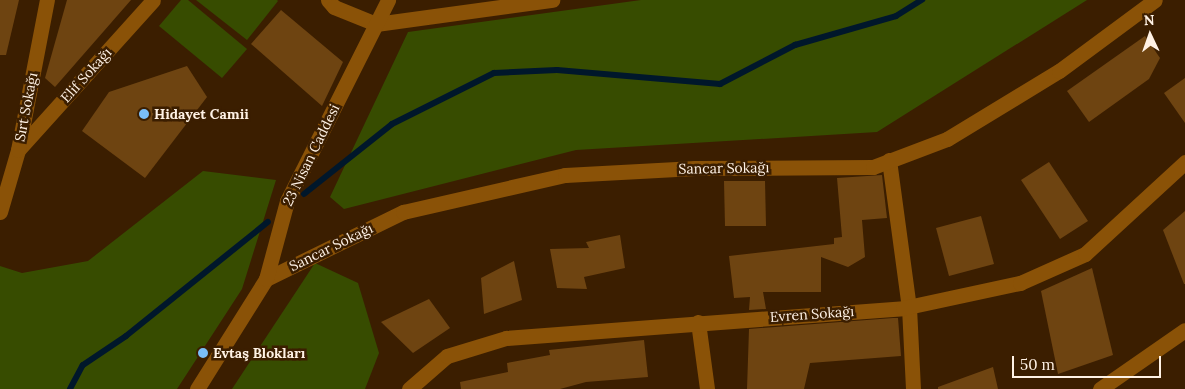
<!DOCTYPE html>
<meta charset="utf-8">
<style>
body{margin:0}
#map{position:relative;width:1185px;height:389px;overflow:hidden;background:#3b1e00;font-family:Lora,serif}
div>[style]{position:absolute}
.green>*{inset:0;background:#374c00}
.stream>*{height:6px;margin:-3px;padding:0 3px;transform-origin:3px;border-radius:3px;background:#00172b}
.building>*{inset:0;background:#6e4411}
.minor>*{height:15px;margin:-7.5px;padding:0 7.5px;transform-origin:7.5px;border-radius:7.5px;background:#8a5207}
.dots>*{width:14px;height:14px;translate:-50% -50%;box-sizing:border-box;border:2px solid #3b1e00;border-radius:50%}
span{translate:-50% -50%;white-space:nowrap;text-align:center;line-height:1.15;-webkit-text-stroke:5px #3b1e00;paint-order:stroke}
.street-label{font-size:14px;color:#fff2e5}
.poi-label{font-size:14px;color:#fff2e5;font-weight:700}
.left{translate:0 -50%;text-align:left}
.north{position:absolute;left:1125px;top:10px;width:50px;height:50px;-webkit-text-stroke:4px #3b1e00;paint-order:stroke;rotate:357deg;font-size:14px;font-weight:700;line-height:20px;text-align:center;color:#fff2e5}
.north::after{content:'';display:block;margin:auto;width:18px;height:22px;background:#fff2e5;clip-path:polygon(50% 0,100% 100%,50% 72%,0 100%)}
.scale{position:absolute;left:1012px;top:356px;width:149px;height:22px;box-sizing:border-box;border:2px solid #fff2e5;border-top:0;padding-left:6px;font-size:15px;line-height:18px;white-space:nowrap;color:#fff2e5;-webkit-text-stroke:4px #3b1e00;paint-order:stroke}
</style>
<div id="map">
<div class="green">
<i style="clip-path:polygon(181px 0,188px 0,247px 49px,222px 78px,159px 26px)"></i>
<i style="clip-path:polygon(196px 0,277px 0,278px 1px,247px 40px)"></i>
<i style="clip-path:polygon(641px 0,1087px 0,877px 132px,576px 150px,344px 209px,330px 197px,408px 32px)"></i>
<i style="clip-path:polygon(203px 171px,276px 180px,242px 289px,177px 389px,0 389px,0 266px,22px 273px,88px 261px)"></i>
<i style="clip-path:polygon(315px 263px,358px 283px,379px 353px,365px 389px,232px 389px)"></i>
</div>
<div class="stream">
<i style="left:304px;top:194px;width:112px;rotate:-38.5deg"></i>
<i style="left:392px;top:124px;width:114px;rotate:-26.6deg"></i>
<i style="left:494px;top:73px;width:63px;rotate:-2.7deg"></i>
<i style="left:557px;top:70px;width:164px;rotate:4.9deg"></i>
<i style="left:720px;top:84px;width:85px;rotate:-27.5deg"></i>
<i style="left:795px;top:45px;width:105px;rotate:-16deg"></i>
<i style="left:896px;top:16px;width:31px;rotate:-32deg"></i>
<i style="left:70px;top:389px;width:27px;rotate:-62deg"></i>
<i style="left:83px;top:365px;width:52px;rotate:-34deg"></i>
<i style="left:126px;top:336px;width:182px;rotate:-38.8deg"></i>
</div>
<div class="building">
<i style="clip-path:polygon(0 0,19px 0,6px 55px,0 55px)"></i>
<i style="clip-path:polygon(67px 0,131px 0,55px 87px,45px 78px)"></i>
<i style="clip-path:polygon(281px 10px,343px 62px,322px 106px,251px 44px)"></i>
<i style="clip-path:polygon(1145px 36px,1160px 58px,1149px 79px,1089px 122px,1067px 91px)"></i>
<i style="clip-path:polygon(187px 66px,207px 97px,145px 178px,82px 131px,109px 92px)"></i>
<i style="clip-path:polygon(1185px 78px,1185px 123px,1164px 93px)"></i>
<i style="clip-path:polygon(1049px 162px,1088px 221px,1060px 239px,1021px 180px)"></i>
<i style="clip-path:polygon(882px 175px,887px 218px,862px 220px,865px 257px,848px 267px,821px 257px,821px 292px,763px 292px,766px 309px,749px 310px,750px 297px,734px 298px,729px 256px,834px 244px,834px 238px,842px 237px,837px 178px)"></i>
<i style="clip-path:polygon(724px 181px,765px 181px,766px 226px,725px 226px)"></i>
<i style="clip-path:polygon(1185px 211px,1185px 284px,1184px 284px,1163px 230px)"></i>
<i style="clip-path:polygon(981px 216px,994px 264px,949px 276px,936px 228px)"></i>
<i style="clip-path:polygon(620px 235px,625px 268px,584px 277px,587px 289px,557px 288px,550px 249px,589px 248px,586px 242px)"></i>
<i style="clip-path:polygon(514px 261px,522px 300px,484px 314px,481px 278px)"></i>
<i style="clip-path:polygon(1092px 268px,1113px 355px,1058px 374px,1041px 291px)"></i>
<i style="clip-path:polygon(429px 299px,450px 328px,413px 353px,381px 322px)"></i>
<i style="clip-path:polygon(893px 318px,898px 318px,901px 356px,810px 363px,804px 389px,747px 389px,749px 329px)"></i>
<i style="clip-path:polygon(644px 340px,648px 377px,586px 382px,560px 389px,461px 389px,460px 382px,508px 372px,507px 363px,550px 355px,549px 350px)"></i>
<i style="clip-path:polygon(993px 367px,998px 389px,938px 389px,938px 387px)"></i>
</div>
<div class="minor">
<i style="left:328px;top:0;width:9px;rotate:49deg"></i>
<i style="left:334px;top:7px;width:45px;rotate:22deg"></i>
<i style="left:376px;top:24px;width:178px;rotate:-7.8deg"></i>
<i style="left:19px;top:149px;width:200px;rotate:-48deg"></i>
<i style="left:889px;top:160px;width:148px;rotate:82.3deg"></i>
<i style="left:909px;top:307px;width:82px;rotate:87.2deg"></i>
<i style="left:0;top:212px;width:65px;rotate:-73.8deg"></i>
<i style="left:18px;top:150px;width:153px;rotate:-79.1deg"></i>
<i style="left:266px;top:279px;width:153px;rotate:-26.1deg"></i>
<i style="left:403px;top:212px;width:166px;rotate:-12.9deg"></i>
<i style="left:565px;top:175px;width:130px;rotate:-3.1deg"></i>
<i style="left:695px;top:168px;width:178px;rotate:-0.3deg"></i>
<i style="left:873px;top:167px;width:79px;rotate:-20.7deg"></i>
<i style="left:947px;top:139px;width:131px;rotate:-31.3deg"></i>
<i style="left:1059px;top:71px;width:119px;rotate:-36.5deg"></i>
<i style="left:698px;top:322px;width:68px;rotate:82.3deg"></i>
<i style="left:197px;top:389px;width:130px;rotate:-57.9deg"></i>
<i style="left:266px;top:279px;width:81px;rotate:-74.9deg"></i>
<i style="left:287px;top:201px;width:225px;rotate:-63.3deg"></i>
<i style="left:409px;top:389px;width:50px;rotate:-41deg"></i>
<i style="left:447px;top:356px;width:62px;rotate:-17deg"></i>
<i style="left:506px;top:338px;width:398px;rotate:-4.3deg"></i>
<i style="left:903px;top:308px;width:120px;rotate:-12.1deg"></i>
<i style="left:1020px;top:283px;width:71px;rotate:-24deg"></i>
<i style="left:1085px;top:254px;width:136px;rotate:-42.6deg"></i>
<i style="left:1100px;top:389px;width:103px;rotate:-34.8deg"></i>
</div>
<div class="dots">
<i style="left:144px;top:114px;background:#7abef8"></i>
<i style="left:203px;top:353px;background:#7abef8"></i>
</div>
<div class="street-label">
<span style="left:86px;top:75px;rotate:-48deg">Elif Sokağı</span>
<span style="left:26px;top:107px;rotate:-79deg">Sırt Sokağı</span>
<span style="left:311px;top:155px;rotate:-64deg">23 Nisan Caddesi</span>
<span style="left:724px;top:168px;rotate:-1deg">Sancar Sokağı</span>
<span style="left:331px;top:247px;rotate:-26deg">Sancar Sokağı</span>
<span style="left:812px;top:314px;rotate:-4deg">Evren Sokağı</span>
</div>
<div class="poi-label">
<span class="left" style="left:154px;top:114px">Hidayet Camii</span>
<span class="left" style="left:213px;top:353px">Evtaş Blokları</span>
</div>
<div class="north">N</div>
<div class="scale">50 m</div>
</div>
